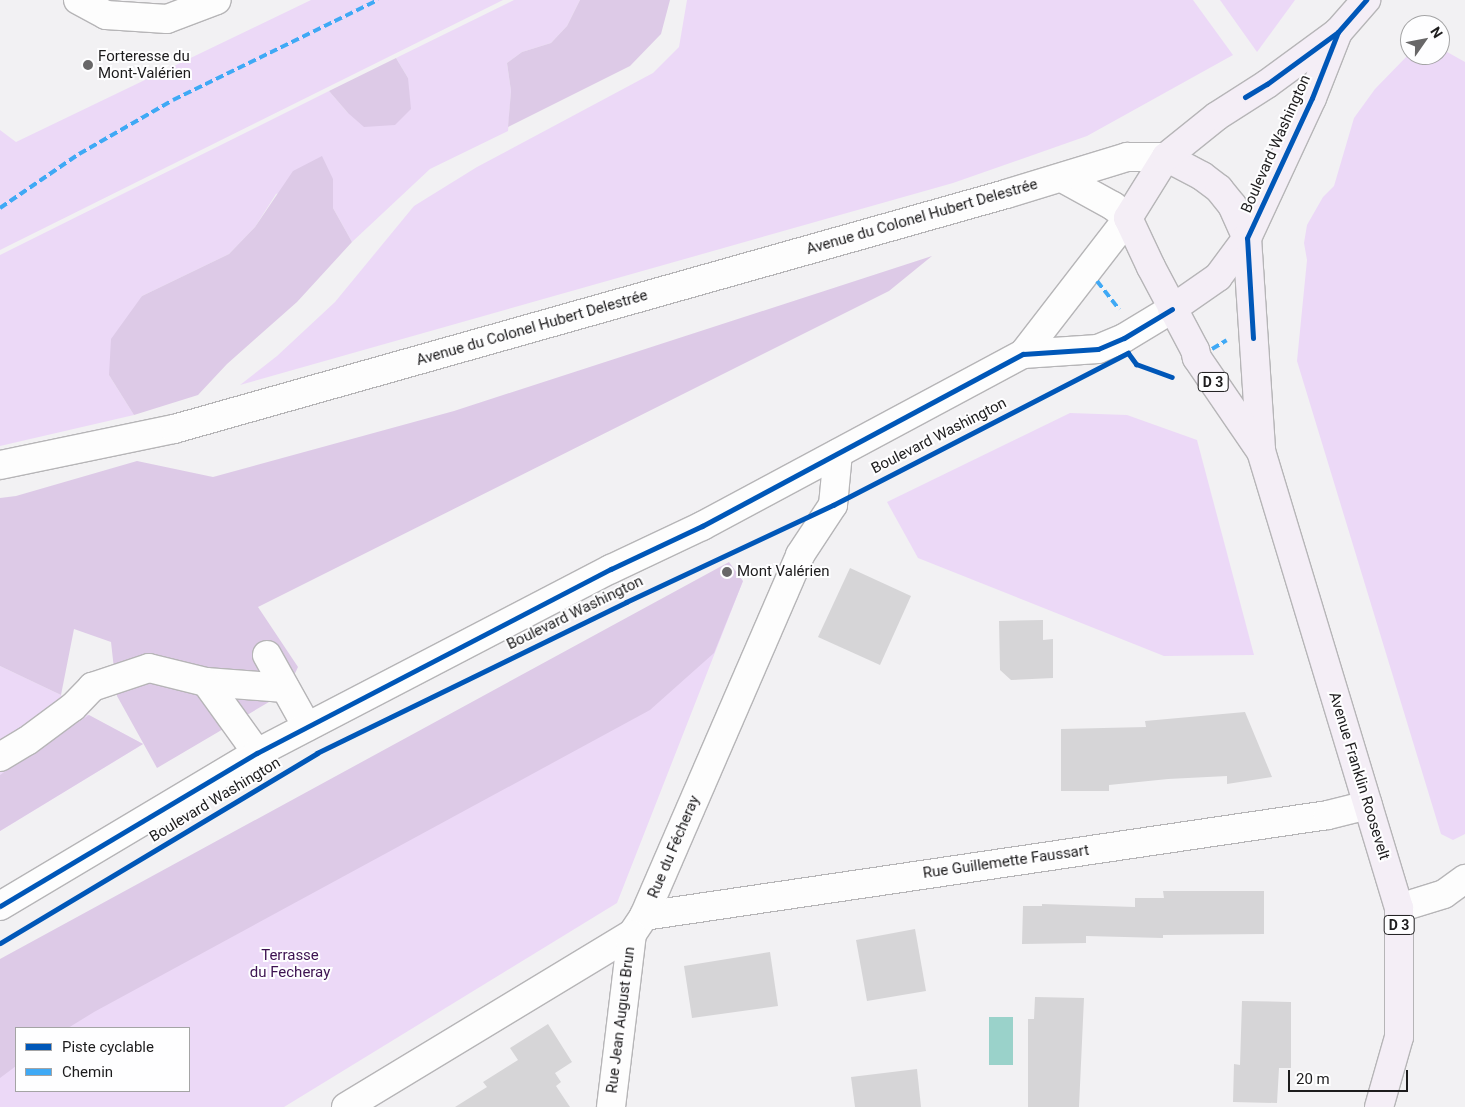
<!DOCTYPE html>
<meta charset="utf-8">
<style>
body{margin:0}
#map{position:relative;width:1465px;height:1107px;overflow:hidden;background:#f2f1f3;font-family:Roboto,sans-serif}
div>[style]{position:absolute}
.green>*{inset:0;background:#ecd9f7}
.forest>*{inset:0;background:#ddcae7}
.water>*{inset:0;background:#9ad2ca}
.building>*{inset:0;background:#d6d5d7}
.roads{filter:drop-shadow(1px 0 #b6b5b7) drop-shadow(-1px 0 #b6b5b7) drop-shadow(0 1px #b6b5b7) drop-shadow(0 -1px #b6b5b7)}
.minor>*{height:28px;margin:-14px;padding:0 14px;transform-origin:14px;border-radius:14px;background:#fdfdfd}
.major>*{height:28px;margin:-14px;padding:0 14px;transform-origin:14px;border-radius:14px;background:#f4eef6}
.quiet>*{height:4px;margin-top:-2px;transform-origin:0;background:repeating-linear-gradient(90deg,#3fa9f5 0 8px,transparent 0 12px)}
.cycleway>*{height:5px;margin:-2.5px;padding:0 2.5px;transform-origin:2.5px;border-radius:2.5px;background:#0057b8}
.dots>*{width:14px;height:14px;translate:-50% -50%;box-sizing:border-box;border:2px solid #fefeff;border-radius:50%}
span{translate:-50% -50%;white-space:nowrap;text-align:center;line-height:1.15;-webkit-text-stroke:4px #fefeff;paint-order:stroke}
.shield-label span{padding:1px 4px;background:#fefeff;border:1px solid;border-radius:4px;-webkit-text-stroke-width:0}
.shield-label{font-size:14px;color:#1d1c1d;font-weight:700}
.poi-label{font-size:15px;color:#1d1c1d}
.left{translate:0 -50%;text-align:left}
.street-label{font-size:15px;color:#1d1c1d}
.park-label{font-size:15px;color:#3d1351}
.legend{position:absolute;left:15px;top:1027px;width:175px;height:65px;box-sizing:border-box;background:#fefeff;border:1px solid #a4a4a5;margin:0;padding:6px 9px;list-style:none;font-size:15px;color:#1d1c1d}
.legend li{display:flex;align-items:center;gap:10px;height:25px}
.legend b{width:25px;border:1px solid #a4a4a5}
.north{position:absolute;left:1400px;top:15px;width:50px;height:50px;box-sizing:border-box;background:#fefeff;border:1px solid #a4a4a5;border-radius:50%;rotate:57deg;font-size:14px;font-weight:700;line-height:20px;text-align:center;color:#1d1c1d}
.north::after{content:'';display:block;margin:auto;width:18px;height:22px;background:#686768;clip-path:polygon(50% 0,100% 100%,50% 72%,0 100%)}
.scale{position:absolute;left:1288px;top:1070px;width:120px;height:22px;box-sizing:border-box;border:2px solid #1d1c1d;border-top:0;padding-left:6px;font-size:15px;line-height:18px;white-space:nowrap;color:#1d1c1d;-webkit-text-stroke:4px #fefeff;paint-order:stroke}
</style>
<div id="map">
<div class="green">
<i style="clip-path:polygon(311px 0,503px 0,0 250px,0 130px,16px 142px)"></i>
<i style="clip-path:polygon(514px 0,580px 0,567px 26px,551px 43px,522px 52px,507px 63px,511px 91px,508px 131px,430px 169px,352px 242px,333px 208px,333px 179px,276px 194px,255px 227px,229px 254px,142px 296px,109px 375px,134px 415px,0 446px,0 255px,329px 91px,348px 113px,408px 78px,396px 58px)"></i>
<i style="clip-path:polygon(687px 0,1193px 0,1233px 55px,1087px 136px,953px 183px,240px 385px,277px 356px,335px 302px,414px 206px,477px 167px,653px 73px,679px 47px)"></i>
<i style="clip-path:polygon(1220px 0,1295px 0,1257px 52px)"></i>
<i style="clip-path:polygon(1440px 48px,1465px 62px,1465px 834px,1453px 840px,1441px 834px,1297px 361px,1307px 260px,1304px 243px,1307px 225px,1323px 197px,1334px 186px,1354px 118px,1375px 89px,1410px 53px,1440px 55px)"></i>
<i style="clip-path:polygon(1070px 413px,1127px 415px,1197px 440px,1254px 655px,1164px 656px,918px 558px,887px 502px)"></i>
<i style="clip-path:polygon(evenodd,743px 581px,617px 903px,284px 1107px,0 1107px,0 995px,127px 916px,743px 581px,16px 1028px,189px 1028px,189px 1091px,16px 1091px,16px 1028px)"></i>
<i style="clip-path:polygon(0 666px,61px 695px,73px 707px,143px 744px,0 831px)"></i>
</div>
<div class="forest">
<i style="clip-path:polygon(580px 0,670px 0,661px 34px,630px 66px,508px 127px,511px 91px,507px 63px,522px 52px,551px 43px,567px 26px)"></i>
<i style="clip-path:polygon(396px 58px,408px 78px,411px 109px,395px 125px,364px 127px,348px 113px,329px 91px)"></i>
<i style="clip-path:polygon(322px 156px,333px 179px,333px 208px,352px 242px,297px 302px,227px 364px,198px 395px,134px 415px,109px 375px,111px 339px,142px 296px,229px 254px,255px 227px,293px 171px)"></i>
<i style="clip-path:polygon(932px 256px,889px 291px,258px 607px,298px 667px,286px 692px,157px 768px,117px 696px,111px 642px,74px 629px,61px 695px,0 666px,0 498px,16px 496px,137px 461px,213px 477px,454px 411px)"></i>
<i style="clip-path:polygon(729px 562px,743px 581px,714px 653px,650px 710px,94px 1012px,68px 1028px,16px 1028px,16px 1066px,0 1078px,0 959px)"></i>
<i style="clip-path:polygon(89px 715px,143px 744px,0 831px,0 775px)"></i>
</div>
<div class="water">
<i style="clip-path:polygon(989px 1017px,1013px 1017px,1013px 1065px,989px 1065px)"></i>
</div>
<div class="building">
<i style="clip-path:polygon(850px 568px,911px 596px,880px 665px,818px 637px)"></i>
<i style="clip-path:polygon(1043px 620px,1043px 640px,1053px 639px,1053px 678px,1011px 680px,1000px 670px,999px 621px)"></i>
<i style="clip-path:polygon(1245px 712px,1272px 777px,1227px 784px,1227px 776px,1168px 779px,1109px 785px,1109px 791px,1061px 791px,1061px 729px,1146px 727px,1145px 721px)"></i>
<i style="clip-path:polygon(1163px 891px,1264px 891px,1264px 934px,1163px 935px,1163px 938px,1086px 936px,1086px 943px,1022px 944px,1023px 906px,1042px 906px,1042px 904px,1135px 907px,1135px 898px,1164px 898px)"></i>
<i style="clip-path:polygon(915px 929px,926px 991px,867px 1001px,856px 940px)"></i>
<i style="clip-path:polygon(770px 952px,778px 1006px,692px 1018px,684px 966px)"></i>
<i style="clip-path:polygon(1035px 997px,1084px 998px,1079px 1107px,1028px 1107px,1028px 1019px,1034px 1019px)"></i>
<i style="clip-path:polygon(1242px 1001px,1291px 1002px,1291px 1068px,1279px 1068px,1277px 1103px,1233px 1102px,1234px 1064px,1240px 1065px)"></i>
<i style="clip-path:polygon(548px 1024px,572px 1062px,555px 1073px,561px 1082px,556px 1086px,570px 1107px,455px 1107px,487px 1087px,483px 1082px,518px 1060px,510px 1048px)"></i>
<i style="clip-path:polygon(917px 1069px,921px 1107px,855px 1107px,851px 1077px)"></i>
</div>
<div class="roads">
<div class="minor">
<i style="left:78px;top:0;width:32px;rotate:28deg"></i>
<i style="left:106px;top:15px;width:61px;rotate:3.8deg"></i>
<i style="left:167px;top:19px;width:53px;rotate:-20.8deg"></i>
<i style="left:1023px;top:354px;width:172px;rotate:-52.3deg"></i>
<i style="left:1128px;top:218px;width:19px;rotate:-141deg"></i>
<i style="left:1113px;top:206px;width:58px;rotate:-151.2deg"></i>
<i style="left:0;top:465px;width:178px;rotate:-11.7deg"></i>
<i style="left:174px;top:429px;width:865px;rotate:-15.77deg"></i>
<i style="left:1006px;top:194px;width:127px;rotate:-17deg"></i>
<i style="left:1127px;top:157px;width:39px"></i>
<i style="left:267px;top:655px;width:82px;rotate:60.9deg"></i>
<i style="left:206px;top:682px;width:79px;rotate:4.3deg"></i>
<i style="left:0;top:757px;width:31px;rotate:-31deg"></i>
<i style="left:27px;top:741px;width:57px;rotate:-36.5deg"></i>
<i style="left:73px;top:707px;width:28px;rotate:-46deg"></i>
<i style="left:92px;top:687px;width:60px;rotate:-18.4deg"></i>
<i style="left:149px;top:668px;width:59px;rotate:13.8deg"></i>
<i style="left:206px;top:682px;width:87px;rotate:54.3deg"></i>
<i style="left:0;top:906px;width:299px;rotate:-30.8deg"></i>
<i style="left:257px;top:753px;width:399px;rotate:-27.5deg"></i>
<i style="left:611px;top:569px;width:101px;rotate:-25.3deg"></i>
<i style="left:702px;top:526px;width:364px;rotate:-28.2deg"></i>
<i style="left:1023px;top:354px;width:75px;rotate:-3.8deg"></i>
<i style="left:1098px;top:349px;width:28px;rotate:-23deg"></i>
<i style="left:1124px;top:338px;width:56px;rotate:-31.1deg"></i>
<i style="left:1399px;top:908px;width:47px;rotate:-17.3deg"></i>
<i style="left:1444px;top:894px;width:26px;rotate:-36deg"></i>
<i style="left:644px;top:916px;width:691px;rotate:-8.4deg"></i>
<i style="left:1328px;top:815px;width:41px;rotate:-14deg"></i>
<i style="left:346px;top:1107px;width:334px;rotate:-31.2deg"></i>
<i style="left:632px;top:934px;width:22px;rotate:-56deg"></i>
<i style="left:644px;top:916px;width:393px;rotate:-66.6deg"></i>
<i style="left:800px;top:555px;width:60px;rotate:-56.6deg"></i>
<i style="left:833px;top:505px;width:52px;rotate:-84.5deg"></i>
<i style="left:611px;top:1107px;width:174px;rotate:-83.1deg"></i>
</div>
<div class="major">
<i style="left:1166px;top:157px;width:41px;rotate:27.8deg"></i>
<i style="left:1202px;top:176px;width:21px;rotate:37deg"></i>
<i style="left:1219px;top:189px;width:21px;rotate:51deg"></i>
<i style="left:1232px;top:205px;width:36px;rotate:66deg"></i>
<i style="left:1247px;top:238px;width:213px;rotate:86.2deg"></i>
<i style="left:1261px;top:451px;width:477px;rotate:73.2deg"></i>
<i style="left:1399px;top:908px;width:129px;rotate:90deg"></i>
<i style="left:1399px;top:1037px;width:73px;rotate:105.9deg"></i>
<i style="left:1172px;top:309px;width:56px;rotate:-34.8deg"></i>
<i style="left:1218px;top:277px;width:49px;rotate:-53.4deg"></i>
<i style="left:1247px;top:238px;width:154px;rotate:-65.1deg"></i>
<i style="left:1312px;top:98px;width:71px;rotate:-68.5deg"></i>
<i style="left:1260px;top:450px;width:112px;rotate:-124.4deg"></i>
<i style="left:1197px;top:358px;width:8px;rotate:-104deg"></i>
<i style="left:1195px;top:350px;width:94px;rotate:-117.9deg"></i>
<i style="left:1151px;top:267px;width:54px;rotate:-115.1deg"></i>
<i style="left:1128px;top:218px;width:72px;rotate:-58.1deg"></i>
<i style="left:1166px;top:157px;width:65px;rotate:-38.8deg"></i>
<i style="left:1217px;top:116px;width:59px;rotate:-32.6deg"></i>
<i style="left:1267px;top:84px;width:88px;rotate:-36.2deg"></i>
<i style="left:1338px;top:32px;width:43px;rotate:-48.8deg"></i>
</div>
</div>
<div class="quiet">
<i style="left:0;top:208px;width:96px;rotate:-34.4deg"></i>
<i style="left:79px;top:154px;width:108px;rotate:-29.9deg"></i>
<i style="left:173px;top:100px;width:228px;rotate:-26deg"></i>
<i style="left:1097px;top:281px;width:36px;rotate:52deg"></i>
<i style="left:1212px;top:349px;width:17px;rotate:-31deg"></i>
</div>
<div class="cycleway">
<i style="left:1245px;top:97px;width:26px;rotate:-31deg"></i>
<i style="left:1267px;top:84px;width:88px;rotate:-36.2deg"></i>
<i style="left:1338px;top:32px;width:43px;rotate:-48.8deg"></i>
<i style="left:1253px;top:338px;width:100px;rotate:-93.4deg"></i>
<i style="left:1247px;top:238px;width:154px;rotate:-65.1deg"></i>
<i style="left:1312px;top:98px;width:71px;rotate:-68.5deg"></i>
<i style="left:0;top:906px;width:299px;rotate:-30.8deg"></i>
<i style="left:257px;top:753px;width:399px;rotate:-27.5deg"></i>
<i style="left:611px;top:569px;width:101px;rotate:-25.3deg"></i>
<i style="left:702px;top:526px;width:364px;rotate:-28.2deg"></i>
<i style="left:1023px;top:354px;width:75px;rotate:-3.8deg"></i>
<i style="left:1098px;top:349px;width:28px;rotate:-23deg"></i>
<i style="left:1124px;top:338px;width:56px;rotate:-31.1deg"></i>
<i style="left:0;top:943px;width:370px;rotate:-30.9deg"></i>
<i style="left:317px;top:753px;width:344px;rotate:-26deg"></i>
<i style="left:626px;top:602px;width:229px;rotate:-25.1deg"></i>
<i style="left:833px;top:505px;width:332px;rotate:-27.3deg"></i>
<i style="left:1128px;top:353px;width:14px;rotate:54deg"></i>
<i style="left:1136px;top:364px;width:38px;rotate:20deg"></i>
</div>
<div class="dots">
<i style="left:88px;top:65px;background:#686768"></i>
<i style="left:727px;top:572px;background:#686768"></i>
</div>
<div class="shield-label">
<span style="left:1213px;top:382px">D 3</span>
<span style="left:1399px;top:925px">D 3</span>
</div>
<div class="poi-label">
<span class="left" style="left:98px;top:65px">Forteresse du<br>Mont-Valérien</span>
<span class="left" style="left:737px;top:572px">Mont Valérien</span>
</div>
<div class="street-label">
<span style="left:1276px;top:144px;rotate:-66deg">Boulevard Washington</span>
<span style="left:922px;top:217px;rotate:-16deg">Avenue du Colonel Hubert Delestrée</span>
<span style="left:532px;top:328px;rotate:-16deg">Avenue du Colonel Hubert Delestrée</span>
<span style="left:939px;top:436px;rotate:-27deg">Boulevard Washington</span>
<span style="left:575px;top:613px;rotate:-26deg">Boulevard Washington</span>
<span style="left:1359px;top:776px;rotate:73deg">Avenue Franklin Roosevelt</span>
<span style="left:215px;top:800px;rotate:-31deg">Boulevard Washington</span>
<span style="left:674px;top:847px;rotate:-67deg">Rue du Fécheray</span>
<span style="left:1006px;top:862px;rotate:-8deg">Rue Guillemette Faussart</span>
<span style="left:621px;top:1020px;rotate:-83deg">Rue Jean August Brun</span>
</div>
<div class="park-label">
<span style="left:290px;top:964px">Terrasse<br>du Fecheray</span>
</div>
<ul class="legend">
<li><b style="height:6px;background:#0057b8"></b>Piste cyclable</li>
<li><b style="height:6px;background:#3fa9f5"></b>Chemin</li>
</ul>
<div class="north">N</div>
<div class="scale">20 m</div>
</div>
